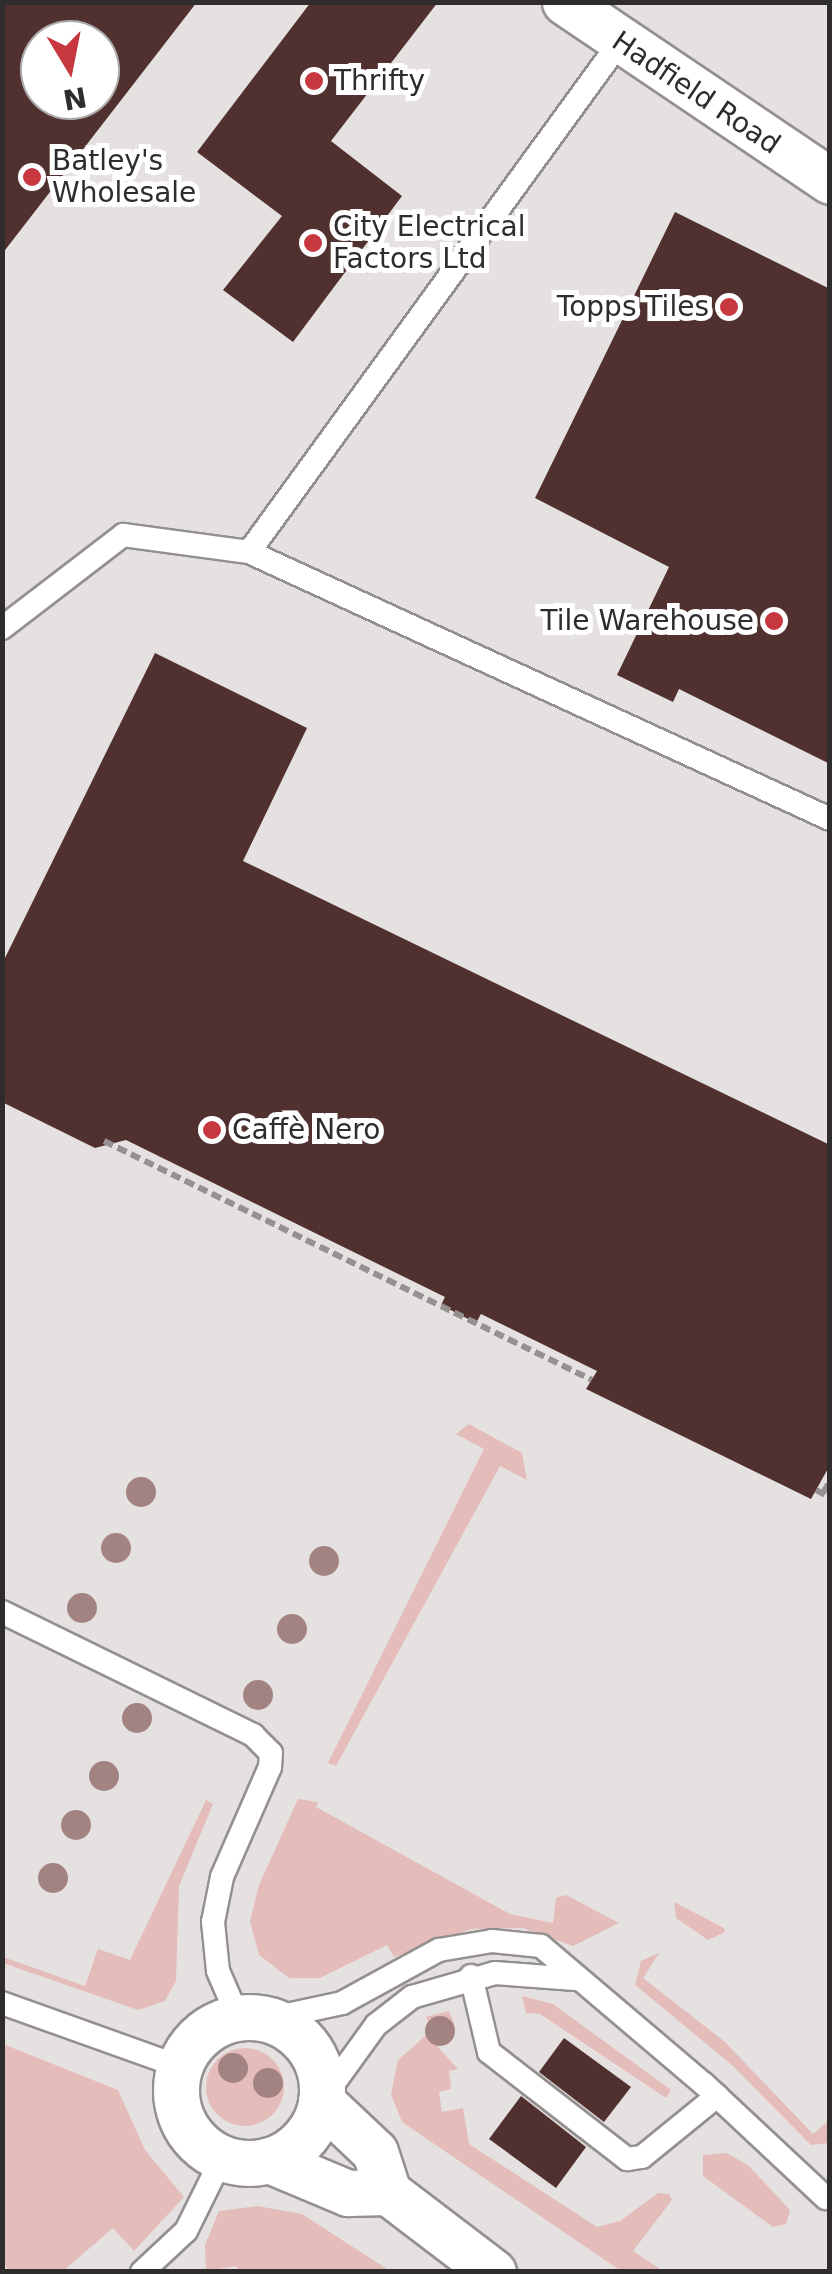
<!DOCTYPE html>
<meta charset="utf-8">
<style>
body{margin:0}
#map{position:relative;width:832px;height:2274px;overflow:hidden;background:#e5e1e0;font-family:"DejaVu Sans",sans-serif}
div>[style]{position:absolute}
.green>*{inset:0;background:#e4bcba}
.round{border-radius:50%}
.building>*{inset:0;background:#513130}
.path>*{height:6px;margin-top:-3px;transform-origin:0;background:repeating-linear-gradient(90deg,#949190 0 10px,transparent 0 15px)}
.roads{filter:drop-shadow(2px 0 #959090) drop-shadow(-2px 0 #959090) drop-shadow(0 2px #959090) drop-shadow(0 -2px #959090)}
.lane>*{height:22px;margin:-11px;padding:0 11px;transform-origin:11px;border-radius:11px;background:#fff}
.street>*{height:45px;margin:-22.5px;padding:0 22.5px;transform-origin:22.5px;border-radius:22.5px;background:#fff}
.street>.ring{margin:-22.5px;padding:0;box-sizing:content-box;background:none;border:45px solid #fff;border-radius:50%}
.trees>*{width:30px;height:30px;margin:-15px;border-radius:50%;background:#a28382}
.dots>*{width:28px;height:28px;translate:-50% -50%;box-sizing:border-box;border:5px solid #fff;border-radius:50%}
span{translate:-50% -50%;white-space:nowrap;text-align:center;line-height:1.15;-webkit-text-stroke:10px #fff;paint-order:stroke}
.poi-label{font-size:28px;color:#2e2c2c}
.left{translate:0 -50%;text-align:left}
.right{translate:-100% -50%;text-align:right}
.street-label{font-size:28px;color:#2e2c2c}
.frame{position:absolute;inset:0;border:5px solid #2e2c2c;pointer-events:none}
.north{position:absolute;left:20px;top:20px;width:100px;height:100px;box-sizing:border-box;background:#fff;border:2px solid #ababab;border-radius:50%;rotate:170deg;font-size:28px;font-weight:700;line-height:40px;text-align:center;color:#2e2c2c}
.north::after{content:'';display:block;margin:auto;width:35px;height:45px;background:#c73740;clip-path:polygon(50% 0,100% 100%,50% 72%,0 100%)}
</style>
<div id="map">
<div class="green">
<i style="clip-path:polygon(469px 1424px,522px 1453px,527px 1480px,500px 1466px,336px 1766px,328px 1763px,484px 1449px,456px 1434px)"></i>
<i style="clip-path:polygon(298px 1799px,318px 1802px,316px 1807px,510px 1914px,553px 1923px,556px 1898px,566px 1895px,619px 1923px,573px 1946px,523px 1928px,471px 1929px,394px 1957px,387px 1945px,320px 1978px,289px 1978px,259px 1955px,250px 1921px,259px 1885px)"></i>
<i style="clip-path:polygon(206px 1800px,213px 1804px,179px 1886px,176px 1981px,165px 2001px,138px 2010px,3px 1963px,3px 1957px,85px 1986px,98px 1949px,130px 1960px)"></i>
<i style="clip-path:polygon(674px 1902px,724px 1928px,725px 1932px,708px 1940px,676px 1918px)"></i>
<i style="clip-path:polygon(659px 1953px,643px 1978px,725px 2042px,813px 2134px,829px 2121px,829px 2143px,811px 2145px,732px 2065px,635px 1985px,641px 1961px)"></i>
<i style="clip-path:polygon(522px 1996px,553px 2004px,671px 2090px,666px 2098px,540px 2014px,526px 2013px)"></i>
<i style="clip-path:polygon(449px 2011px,455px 2026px,438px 2047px,458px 2069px,449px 2071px,451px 2089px,439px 2092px,442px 2112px,463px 2108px,469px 2144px,597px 2227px,620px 2221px,658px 2193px,669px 2194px,672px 2200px,633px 2251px,663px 2271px,621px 2271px,402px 2122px,391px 2094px,398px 2060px,432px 2030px,426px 2017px)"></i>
<i style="clip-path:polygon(3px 2044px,118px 2090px,145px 2150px,184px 2197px,134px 2251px,113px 2228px,63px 2271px,9px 2271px,2px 2261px)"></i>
<i class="round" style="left:206px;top:2048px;width:78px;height:78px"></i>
<i style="clip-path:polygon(726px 2153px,748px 2165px,790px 2210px,786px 2224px,773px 2227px,703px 2176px,703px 2155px)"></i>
<i style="clip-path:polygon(257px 2206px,302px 2214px,390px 2271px,240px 2272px,236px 2266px,206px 2271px,205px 2245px,219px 2211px)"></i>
</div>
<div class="building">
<i style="clip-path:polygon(evenodd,2px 2px,197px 2px,2px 254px,2px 2px,40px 40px,100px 40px,100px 100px,40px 100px,40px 40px)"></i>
<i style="clip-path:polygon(311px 2px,438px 2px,331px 141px,402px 196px,293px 342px,223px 290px,282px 216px,197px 152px)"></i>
<i style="clip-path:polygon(675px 212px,830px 289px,830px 764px,679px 689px,673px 702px,617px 675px,669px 567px,535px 498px)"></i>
<i style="clip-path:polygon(155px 653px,307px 728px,243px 861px,830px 1145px,830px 1465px,811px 1499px,586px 1389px,597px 1371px,481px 1314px,476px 1323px,441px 1305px,445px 1297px,126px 1140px,95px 1148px,2px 1102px,2px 964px)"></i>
<i style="clip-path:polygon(564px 2038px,631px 2087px,604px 2122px,539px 2072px)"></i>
<i style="clip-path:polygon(521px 2096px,586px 2147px,556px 2188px,489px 2139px)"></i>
</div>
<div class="path">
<i style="left:104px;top:1141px;width:543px;rotate:26.09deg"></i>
<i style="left:816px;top:1490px;width:16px;rotate:27deg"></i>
<i style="left:823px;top:1493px;width:14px;rotate:-60deg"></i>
<i style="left:2px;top:1821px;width:1px;rotate:90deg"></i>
</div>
<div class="roads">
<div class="lane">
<i style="left:249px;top:552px;width:631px;rotate:-53.97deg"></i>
<i style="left:2px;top:628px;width:153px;rotate:-37.5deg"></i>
<i style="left:123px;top:535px;width:127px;rotate:7.7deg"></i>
<i style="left:249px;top:552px;width:639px;rotate:24.68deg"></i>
<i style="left:2px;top:1612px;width:280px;rotate:26.1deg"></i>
<i style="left:253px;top:1735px;width:25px;rotate:45deg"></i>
<i style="left:271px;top:1753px;width:14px;rotate:94deg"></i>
<i style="left:270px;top:1767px;width:120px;rotate:113.6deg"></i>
<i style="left:222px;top:1877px;width:46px;rotate:101.3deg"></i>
<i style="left:213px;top:1922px;width:49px;rotate:84.2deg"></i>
<i style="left:218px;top:1971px;width:50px;rotate:66.5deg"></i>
<i style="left:471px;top:1976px;width:78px;rotate:76.7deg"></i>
<i style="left:489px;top:2052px;width:175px;rotate:37.8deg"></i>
<i style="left:627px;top:2159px;width:15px;rotate:-8deg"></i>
<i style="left:642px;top:2157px;width:97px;rotate:-39.1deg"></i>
<i style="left:2px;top:2003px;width:187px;rotate:19.7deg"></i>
<i style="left:268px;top:2019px;width:76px;rotate:-12.2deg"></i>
<i style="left:342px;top:2003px;width:111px;rotate:-28.7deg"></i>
<i style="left:439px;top:1950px;width:54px;rotate:-9.6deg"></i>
<i style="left:492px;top:1941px;width:49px;rotate:5.8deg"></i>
<i style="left:541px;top:1946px;width:214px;rotate:40.3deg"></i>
<i style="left:704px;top:2084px;width:167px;rotate:43.1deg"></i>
<i style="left:321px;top:2101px;width:94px;rotate:-54.1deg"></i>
<i style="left:376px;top:2025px;width:46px;rotate:-37.9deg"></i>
<i style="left:412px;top:1997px;width:86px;rotate:-16.1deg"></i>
<i style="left:495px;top:1973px;width:80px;rotate:4.3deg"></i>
<i style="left:142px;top:2272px;width:60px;rotate:-43deg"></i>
<i style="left:186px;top:2231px;width:81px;rotate:-63.7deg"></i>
</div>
<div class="street">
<i style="left:565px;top:2px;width:320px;rotate:34deg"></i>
<i class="ring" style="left:176px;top:2017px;width:101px;height:101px"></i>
<i style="left:321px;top:2101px;width:74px;rotate:43.4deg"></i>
<i style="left:375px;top:2152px;width:42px;rotate:72deg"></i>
<i style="left:388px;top:2192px;width:132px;rotate:37.3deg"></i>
<i style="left:269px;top:2160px;width:86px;rotate:22.7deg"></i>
<i style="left:348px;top:2193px;width:40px;rotate:-1.4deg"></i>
</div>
</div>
<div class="trees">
<i style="left:141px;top:1492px"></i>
<i style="left:116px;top:1548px"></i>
<i style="left:324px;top:1561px"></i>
<i style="left:82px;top:1608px"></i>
<i style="left:292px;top:1629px"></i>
<i style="left:258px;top:1695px"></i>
<i style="left:137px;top:1718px"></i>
<i style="left:104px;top:1776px"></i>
<i style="left:76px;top:1825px"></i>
<i style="left:53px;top:1878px"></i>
<i style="left:440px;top:2031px"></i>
<i style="left:233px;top:2068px"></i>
<i style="left:268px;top:2083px"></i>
</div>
<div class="dots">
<i style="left:314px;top:81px;background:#c73740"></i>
<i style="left:32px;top:177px;background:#c73740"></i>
<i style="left:313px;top:243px;background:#c73740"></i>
<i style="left:729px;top:307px;background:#c73740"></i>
<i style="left:774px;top:621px;background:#c73740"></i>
<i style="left:212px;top:1130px;background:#c73740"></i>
</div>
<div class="poi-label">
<span class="left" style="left:334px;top:81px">Thrifty</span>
<span class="left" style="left:52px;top:177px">Batley's<br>Wholesale</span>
<span class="left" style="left:333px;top:243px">City Electrical<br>Factors Ltd</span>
<span class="right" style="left:709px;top:307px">Topps Tiles</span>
<span class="right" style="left:754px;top:621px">Tile Warehouse</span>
<span class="left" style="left:232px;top:1130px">Caffè Nero</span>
</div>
<div class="street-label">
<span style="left:696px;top:93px;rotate:34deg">Hadfield Road</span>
</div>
<div class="frame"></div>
<div class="north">N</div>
</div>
